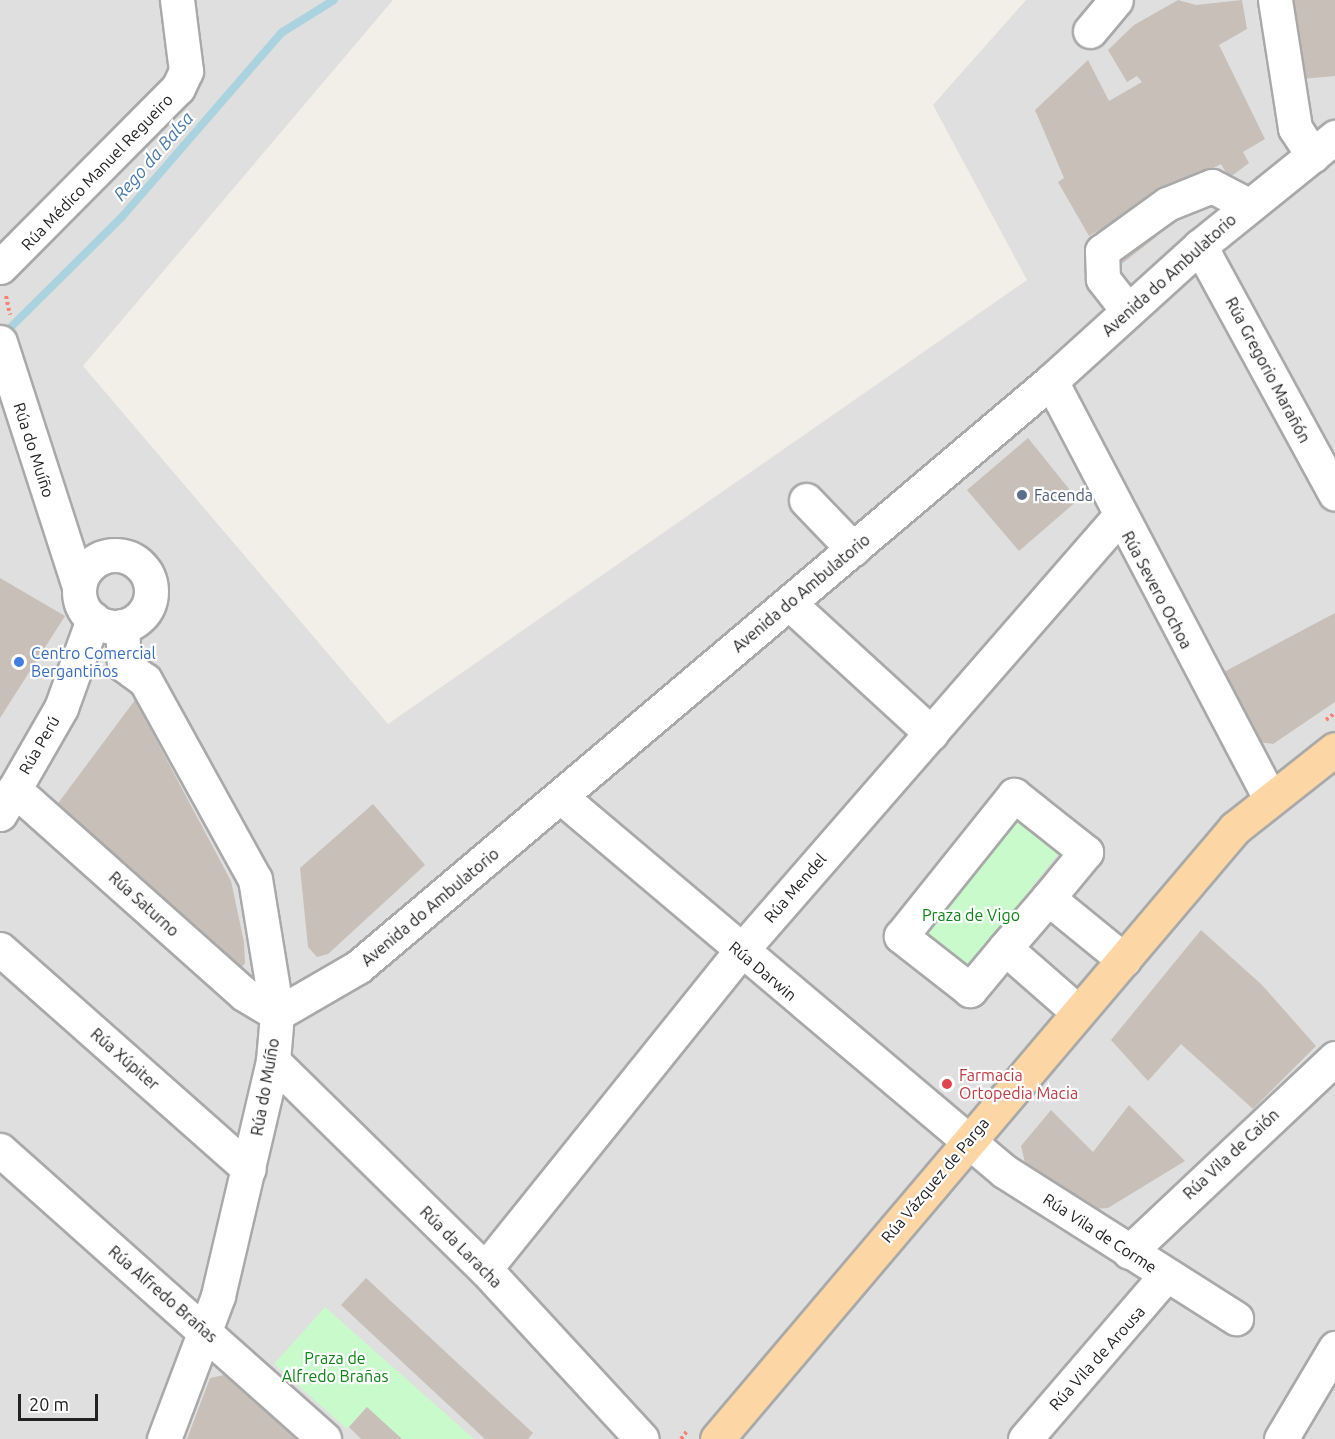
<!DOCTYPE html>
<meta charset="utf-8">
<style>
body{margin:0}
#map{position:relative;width:1335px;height:1439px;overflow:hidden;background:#f2efe9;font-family:Ubuntu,sans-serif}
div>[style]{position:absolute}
.residential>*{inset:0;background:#e0dfdf}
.park>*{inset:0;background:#c8facc}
.stream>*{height:8px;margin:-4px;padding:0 4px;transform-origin:4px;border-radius:4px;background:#aad3df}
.building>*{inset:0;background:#c7bfb8}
.path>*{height:4px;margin-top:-2px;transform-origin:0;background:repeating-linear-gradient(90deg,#fa8072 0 3px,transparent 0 6px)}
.roads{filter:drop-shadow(2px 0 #a9a9a9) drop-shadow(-2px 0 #a9a9a9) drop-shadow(0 2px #a9a9a9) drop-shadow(0 -2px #a9a9a9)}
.minor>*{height:33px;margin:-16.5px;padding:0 16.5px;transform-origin:16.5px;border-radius:16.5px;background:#fff}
.minor>.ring{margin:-16.5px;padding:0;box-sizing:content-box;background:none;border:33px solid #fff;border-radius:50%}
.major>*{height:33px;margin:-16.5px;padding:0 16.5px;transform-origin:16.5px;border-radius:16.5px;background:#fcd6a4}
.dots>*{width:16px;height:16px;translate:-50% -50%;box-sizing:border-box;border:3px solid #fff;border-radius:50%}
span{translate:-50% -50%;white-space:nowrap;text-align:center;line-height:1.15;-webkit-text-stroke:4.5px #fff;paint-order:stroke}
.street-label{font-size:16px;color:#222}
.service-label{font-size:16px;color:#4e5e75}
.left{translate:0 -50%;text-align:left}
.shop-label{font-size:16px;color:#366cbe}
.park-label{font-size:16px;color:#0c8416}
.health-label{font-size:16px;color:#be3a42}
.water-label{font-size:18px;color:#4a7aab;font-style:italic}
.scale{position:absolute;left:18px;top:1394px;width:80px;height:27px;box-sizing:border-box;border:3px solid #222;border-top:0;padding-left:8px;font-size:18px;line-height:21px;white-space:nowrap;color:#222;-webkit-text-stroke:4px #fff;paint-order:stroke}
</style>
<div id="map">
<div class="residential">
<i style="clip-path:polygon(0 0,393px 0,83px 366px,388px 724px,1027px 280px,933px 105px,1026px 0,1335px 0,1335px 1439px,0 1439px)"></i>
</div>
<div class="park">
<i style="clip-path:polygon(1010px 816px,1058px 854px,964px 974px,915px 937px)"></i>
<i style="clip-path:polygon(325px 1307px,474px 1439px,401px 1439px,366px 1408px,347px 1429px,274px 1364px)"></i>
</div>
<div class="stream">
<i style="left:2px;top:336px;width:168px;rotate:-44.8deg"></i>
<i style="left:121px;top:218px;width:245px;rotate:-49.1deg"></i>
<i style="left:281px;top:33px;width:62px;rotate:-31.9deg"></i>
</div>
<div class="building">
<i style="clip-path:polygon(1178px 0,1196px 5px,1242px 0,1247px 29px,1219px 45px,1265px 139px,1243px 152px,1249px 163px,1229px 178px,1221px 164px,1139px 208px,1156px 237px,1119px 266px,1101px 229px,1089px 236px,1058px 182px,1064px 178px,1035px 110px,1088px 60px,1109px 101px,1142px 82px,1137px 76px,1127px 82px,1108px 50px,1134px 25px)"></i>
<i style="clip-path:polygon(1294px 0,1335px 0,1335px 76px,1301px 79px)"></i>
<i style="clip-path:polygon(1028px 438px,1078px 500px,1019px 551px,967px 490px)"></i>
<i style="clip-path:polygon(0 578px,65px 616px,0 718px)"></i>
<i style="clip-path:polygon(1335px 613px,1335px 702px,1273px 744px,1258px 742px,1222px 673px)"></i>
<i style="clip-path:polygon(135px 700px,231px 881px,244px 942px,245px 963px,239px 971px,56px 806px)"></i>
<i style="clip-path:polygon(373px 804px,425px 865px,328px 954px,317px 957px,308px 947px,300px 868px)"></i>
<i style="clip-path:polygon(1201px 930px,1262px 985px,1316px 1046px,1253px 1109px,1181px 1044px,1148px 1081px,1111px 1040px)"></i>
<i style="clip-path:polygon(1129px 1105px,1185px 1161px,1108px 1208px,1095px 1209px,1027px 1171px,1021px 1146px,1051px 1110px,1093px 1152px)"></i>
<i style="clip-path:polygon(366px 1278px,533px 1433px,528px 1439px,485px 1439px,341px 1305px)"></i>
<i style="clip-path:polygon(224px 1375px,296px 1439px,187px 1439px,210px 1378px)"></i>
<i style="clip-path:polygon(367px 1407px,402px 1439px,361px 1439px,349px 1427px)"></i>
</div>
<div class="path">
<i style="left:6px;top:296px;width:19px;rotate:78deg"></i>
<i style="left:1326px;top:720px;width:11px;rotate:-38deg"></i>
<i style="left:681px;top:1439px;width:10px;rotate:-53deg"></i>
</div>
<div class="roads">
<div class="minor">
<i style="left:1275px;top:0;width:130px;rotate:81.1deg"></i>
<i style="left:1295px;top:128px;width:33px;rotate:57deg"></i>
<i style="left:1090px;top:31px;width:40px;rotate:-50deg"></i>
<i style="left:1200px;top:246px;width:282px;rotate:61.4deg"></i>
<i style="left:0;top:267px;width:252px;rotate:-45.2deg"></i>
<i style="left:178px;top:88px;width:19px;rotate:-65deg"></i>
<i style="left:186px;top:71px;width:72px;rotate:-97.2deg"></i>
<i style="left:1128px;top:311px;width:41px;rotate:-128deg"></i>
<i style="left:1103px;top:279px;width:28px;rotate:-92deg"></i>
<i style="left:1102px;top:251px;width:80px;rotate:-35.9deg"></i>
<i style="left:1167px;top:204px;width:48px;rotate:-21.8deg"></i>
<i style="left:1212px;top:186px;width:41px;rotate:27.8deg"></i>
<i style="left:0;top:342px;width:257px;rotate:72.1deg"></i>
<i style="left:1051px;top:381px;width:470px;rotate:62.3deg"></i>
<i style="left:806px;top:500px;width:68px;rotate:46.2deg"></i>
<i class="ring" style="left:79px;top:555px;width:39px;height:39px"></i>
<i style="left:789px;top:603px;width:193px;rotate:42.5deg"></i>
<i style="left:122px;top:626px;width:39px;rotate:87deg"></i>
<i style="left:124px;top:665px;width:26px;rotate:36deg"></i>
<i style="left:145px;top:680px;width:227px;rotate:61.1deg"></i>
<i style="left:255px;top:879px;width:137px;rotate:80.7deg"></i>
<i style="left:277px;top:1014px;width:47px;rotate:94.9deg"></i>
<i style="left:273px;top:1061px;width:241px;rotate:103.2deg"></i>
<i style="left:218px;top:1296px;width:153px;rotate:110.7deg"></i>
<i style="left:14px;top:789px;width:308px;rotate:41.7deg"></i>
<i style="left:244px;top:994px;width:39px;rotate:31deg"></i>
<i style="left:561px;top:797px;width:580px;rotate:40.17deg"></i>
<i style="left:1004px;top:1171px;width:275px;rotate:32.4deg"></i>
<i style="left:0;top:814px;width:122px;rotate:-60.1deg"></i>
<i style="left:61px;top:708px;width:95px;rotate:-70.2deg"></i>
<i style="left:1005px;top:948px;width:66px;rotate:-49.3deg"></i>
<i style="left:0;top:949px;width:332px;rotate:41.5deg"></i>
<i style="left:1078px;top:1012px;width:97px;rotate:-138.8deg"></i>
<i style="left:1005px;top:948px;width:55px;rotate:129.8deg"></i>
<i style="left:970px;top:990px;width:88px;rotate:-142deg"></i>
<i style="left:901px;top:936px;width:181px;rotate:-51.3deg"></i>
<i style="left:1014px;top:795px;width:92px;rotate:38.4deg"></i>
<i style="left:1086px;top:852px;width:60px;rotate:129.6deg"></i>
<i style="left:1048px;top:898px;width:98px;rotate:39.2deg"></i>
<i style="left:277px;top:1014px;width:94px;rotate:-30.1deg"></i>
<i style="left:358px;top:967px;width:908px;rotate:-40.22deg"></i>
<i style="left:1051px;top:381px;width:201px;rotate:-42.2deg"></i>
<i style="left:1200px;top:246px;width:174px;rotate:-38.9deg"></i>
<i style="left:273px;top:1061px;width:297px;rotate:44.5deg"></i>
<i style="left:485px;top:1269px;width:231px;rotate:47.3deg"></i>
<i style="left:0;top:1150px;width:434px;rotate:41.7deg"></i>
<i style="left:1129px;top:1252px;width:283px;rotate:-43.3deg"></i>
<i style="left:485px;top:1269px;width:407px;rotate:-51.2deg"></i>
<i style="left:740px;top:952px;width:576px;rotate:-48.95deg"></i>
<i style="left:1025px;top:1439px;width:216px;rotate:-49.3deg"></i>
<i style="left:1281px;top:1439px;width:106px;rotate:-59.3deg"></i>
</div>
<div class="major">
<i style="left:717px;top:1439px;width:801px;rotate:-49.71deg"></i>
<i style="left:1235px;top:828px;width:127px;rotate:-38.3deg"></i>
</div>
</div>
<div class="dots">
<i style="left:1022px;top:495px;background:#5c6f8a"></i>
<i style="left:19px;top:662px;background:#3f7fe0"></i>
<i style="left:947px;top:1084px;background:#e0444e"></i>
</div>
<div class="street-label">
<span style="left:97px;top:172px;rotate:-46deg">Rúa Médico Manuel Regueiro</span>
<span style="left:1169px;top:275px;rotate:-42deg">Avenida do Ambulatorio</span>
<span style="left:1268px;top:370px;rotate:62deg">Rúa Gregorio Marañón</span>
<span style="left:34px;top:450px;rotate:72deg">Rúa do Muíño</span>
<span style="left:1157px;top:590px;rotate:62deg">Rúa Severo Ochoa</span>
<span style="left:801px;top:593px;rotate:-40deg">Avenida do Ambulatorio</span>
<span style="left:39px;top:745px;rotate:-60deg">Rúa Perú</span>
<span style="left:795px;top:888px;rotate:-49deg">Rúa Mendel</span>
<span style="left:144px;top:904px;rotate:42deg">Rúa Saturno</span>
<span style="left:430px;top:907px;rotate:-40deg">Avenida do Ambulatorio</span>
<span style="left:763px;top:971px;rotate:40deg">Rúa Darwin</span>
<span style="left:125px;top:1059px;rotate:41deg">Rúa Xúpiter</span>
<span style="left:265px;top:1087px;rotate:-80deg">Rúa do Muíño</span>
<span style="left:1231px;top:1154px;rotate:-43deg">Rúa Vila de Caión</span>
<span style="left:935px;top:1180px;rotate:-50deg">Rúa Vázquez de Parga</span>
<span style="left:1100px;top:1233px;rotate:33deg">Rúa Vila de Corme</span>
<span style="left:461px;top:1247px;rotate:45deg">Rúa da Laracha</span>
<span style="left:163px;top:1294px;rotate:41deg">Rúa Alfredo Brañas</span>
<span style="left:1097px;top:1358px;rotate:-48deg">Rúa Vila de Arousa</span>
</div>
<div class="service-label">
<span class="left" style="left:1034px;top:495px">Facenda</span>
</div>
<div class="shop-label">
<span class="left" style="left:31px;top:662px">Centro Comercial<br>Bergantiños</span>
</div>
<div class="park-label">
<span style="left:971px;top:915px">Praza de Vigo</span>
<span style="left:335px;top:1367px">Praza de<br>Alfredo Brañas</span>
</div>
<div class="health-label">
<span class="left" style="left:959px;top:1084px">Farmacia<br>Ortopedia Macia</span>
</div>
<div class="water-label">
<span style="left:153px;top:156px;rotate:-49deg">Rego da Balsa</span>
</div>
<div class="scale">20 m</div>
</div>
